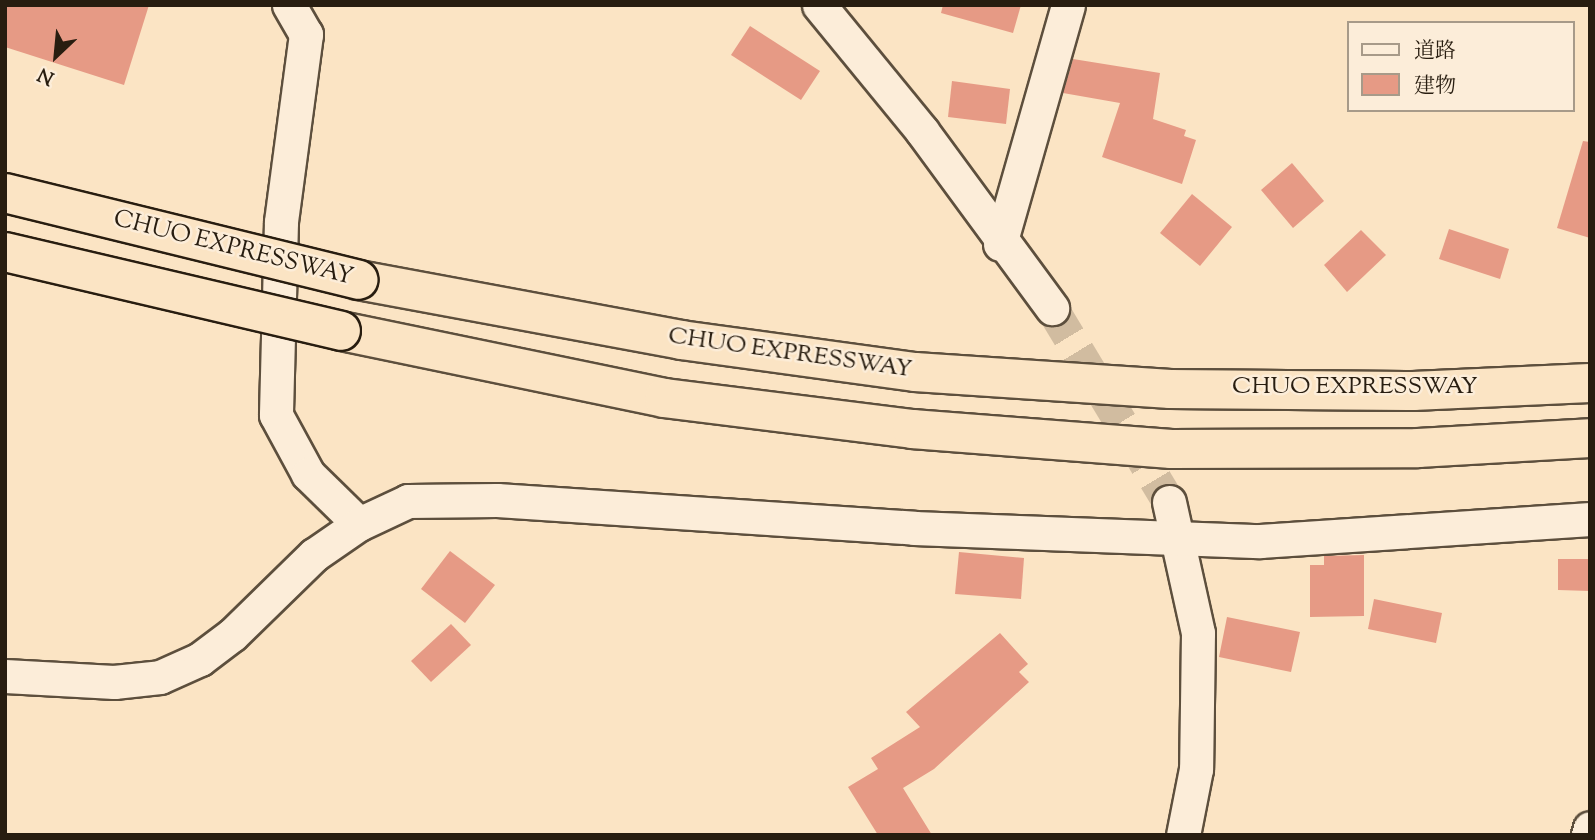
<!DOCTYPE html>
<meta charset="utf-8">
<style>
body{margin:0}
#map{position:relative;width:1595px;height:840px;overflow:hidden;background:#fbe4c4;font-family:"Sorts Mill Goudy","Noto Serif JP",serif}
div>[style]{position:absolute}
.building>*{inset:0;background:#e69a85}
.minor-tunnel>*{height:33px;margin-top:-16.5px;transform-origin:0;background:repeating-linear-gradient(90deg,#d1bca0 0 33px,transparent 0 50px)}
.roads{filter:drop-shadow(2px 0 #5d4f3d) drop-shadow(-2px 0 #5d4f3d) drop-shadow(0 2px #5d4f3d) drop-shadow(0 -2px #5d4f3d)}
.minor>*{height:33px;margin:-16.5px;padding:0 16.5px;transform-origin:16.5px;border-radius:16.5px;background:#fcedd9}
.motorway>*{height:38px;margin:-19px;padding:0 19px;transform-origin:19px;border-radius:19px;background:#fbe4c4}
.bridges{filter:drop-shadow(2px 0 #281d10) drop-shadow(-2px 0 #281d10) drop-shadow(0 2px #281d10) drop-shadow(0 -2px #281d10)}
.motorway-bridge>*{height:38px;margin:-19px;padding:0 19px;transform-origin:19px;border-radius:19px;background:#fbe4c4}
span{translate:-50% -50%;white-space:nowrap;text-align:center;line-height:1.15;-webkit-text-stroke:5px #fcedd9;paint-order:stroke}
.street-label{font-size:24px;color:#281d10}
.frame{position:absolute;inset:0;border:7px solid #281d10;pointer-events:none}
.legend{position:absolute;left:1347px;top:21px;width:228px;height:91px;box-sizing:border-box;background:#fcedd9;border:2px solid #a79a89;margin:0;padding:9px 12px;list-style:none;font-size:21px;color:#281d10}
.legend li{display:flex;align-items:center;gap:14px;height:35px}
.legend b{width:35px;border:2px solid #a79a89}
.north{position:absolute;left:21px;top:21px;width:70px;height:70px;-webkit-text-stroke:5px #fcedd9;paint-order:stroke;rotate:206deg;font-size:19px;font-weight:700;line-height:28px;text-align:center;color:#281d10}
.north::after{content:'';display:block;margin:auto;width:24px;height:32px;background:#281d10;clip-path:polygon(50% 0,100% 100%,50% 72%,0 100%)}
</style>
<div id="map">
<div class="building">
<i style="clip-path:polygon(5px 5px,149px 5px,124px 85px,5px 47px)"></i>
<i style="clip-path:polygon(943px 5px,1021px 5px,1013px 33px,941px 13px)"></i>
<i style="clip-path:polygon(750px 26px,820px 71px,801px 100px,731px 55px)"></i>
<i style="clip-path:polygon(1073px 59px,1160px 73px,1153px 119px,1186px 130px,1184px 136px,1196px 140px,1182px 184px,1102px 157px,1120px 103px,1063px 93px)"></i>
<i style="clip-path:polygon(952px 81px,1010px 89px,1006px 124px,948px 117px)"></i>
<i style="clip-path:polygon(1583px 141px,1590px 142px,1590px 238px,1557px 228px)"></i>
<i style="clip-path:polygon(1292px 163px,1324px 201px,1293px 228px,1261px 190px)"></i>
<i style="clip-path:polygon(1192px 194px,1232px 227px,1200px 266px,1160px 233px)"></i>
<i style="clip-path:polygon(1449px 229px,1509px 249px,1500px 279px,1439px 259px)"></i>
<i style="clip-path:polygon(1361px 230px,1386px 255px,1347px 292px,1324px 265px)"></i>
<i style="clip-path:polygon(450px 551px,495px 585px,465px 623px,421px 589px)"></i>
<i style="clip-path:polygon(959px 552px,1024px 558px,1021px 599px,955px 594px)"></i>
<i style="clip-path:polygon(1364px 555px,1364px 616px,1310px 617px,1310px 565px,1324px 565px,1324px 556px)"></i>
<i style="clip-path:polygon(1558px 559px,1590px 559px,1590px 591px,1558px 590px)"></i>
<i style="clip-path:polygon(1374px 599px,1442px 613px,1436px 643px,1368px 629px)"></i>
<i style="clip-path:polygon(1227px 617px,1300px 632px,1291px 672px,1219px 657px)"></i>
<i style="clip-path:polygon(451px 624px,471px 645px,431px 682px,411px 661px)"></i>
<i style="clip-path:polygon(1000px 633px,1028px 664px,1019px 672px,1029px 682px,934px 769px,903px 788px,932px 835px,878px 835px,848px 787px,878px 769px,871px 758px,920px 727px,906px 712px)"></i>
</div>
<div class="minor-tunnel">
<i style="left:1052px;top:308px;width:227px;rotate:58.9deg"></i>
</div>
<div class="roads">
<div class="minor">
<i style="left:289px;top:5px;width:34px;rotate:60deg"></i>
<i style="left:306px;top:34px;width:190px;rotate:97.6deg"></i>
<i style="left:281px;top:222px;width:193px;rotate:91.5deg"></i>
<i style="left:276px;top:415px;width:67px;rotate:61.5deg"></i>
<i style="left:308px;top:474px;width:71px;rotate:44.4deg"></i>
<i style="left:819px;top:5px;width:163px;rotate:50.7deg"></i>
<i style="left:922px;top:131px;width:220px;rotate:53.7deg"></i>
<i style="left:1000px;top:244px;width:248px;rotate:-74.1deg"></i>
<i style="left:1169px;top:502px;width:134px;rotate:77.5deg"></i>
<i style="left:1198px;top:633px;width:136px;rotate:90.8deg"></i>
<i style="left:1196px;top:769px;width:67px;rotate:101.1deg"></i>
<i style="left:5px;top:676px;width:109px;rotate:3.2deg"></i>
<i style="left:114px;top:682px;width:46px;rotate:-6.2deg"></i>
<i style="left:160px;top:677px;width:44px;rotate:-24.2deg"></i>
<i style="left:200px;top:659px;width:40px;rotate:-37deg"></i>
<i style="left:232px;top:635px;width:115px;rotate:-44.3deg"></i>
<i style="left:314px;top:555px;width:55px;rotate:-34.6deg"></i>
<i style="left:359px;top:524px;width:54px;rotate:-25.1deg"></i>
<i style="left:408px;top:501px;width:89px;rotate:-0.6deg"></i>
<i style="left:497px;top:500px;width:418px;rotate:3.8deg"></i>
<i style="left:914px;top:528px;width:346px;rotate:2.2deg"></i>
<i style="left:1260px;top:541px;width:331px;rotate:-3.8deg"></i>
<i style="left:1588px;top:835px;width:7px;rotate:-74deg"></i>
</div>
<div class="motorway">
<i style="left:358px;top:280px;width:329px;rotate:10.5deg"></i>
<i style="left:681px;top:340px;width:236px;rotate:7.8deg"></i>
<i style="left:915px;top:372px;width:256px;rotate:3.8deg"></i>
<i style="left:1170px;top:389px;width:243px;rotate:0.5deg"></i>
<i style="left:1413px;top:391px;width:177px;rotate:-2.6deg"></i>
<i style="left:341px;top:331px;width:330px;rotate:11.7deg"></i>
<i style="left:664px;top:398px;width:250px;rotate:7.1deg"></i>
<i style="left:912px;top:429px;width:260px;rotate:4.4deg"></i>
<i style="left:1171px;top:449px;width:247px;rotate:-0.2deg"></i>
<i style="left:1418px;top:448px;width:172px;rotate:-3.3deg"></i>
</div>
</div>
<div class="bridges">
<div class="motorway-bridge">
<i style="left:5px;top:193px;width:364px;rotate:13.8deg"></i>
<i style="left:5px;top:252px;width:345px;rotate:13.2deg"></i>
</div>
</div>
<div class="street-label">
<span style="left:233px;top:249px;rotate:14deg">CHUO EXPRESSWAY</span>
<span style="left:790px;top:354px;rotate:8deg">CHUO EXPRESSWAY</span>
<span style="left:1355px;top:388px">CHUO EXPRESSWAY</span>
</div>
<div class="frame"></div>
<ul class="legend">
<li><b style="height:9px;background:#fcedd9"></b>道路</li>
<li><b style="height:19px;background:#e69a85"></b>建物</li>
</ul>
<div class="north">N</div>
</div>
